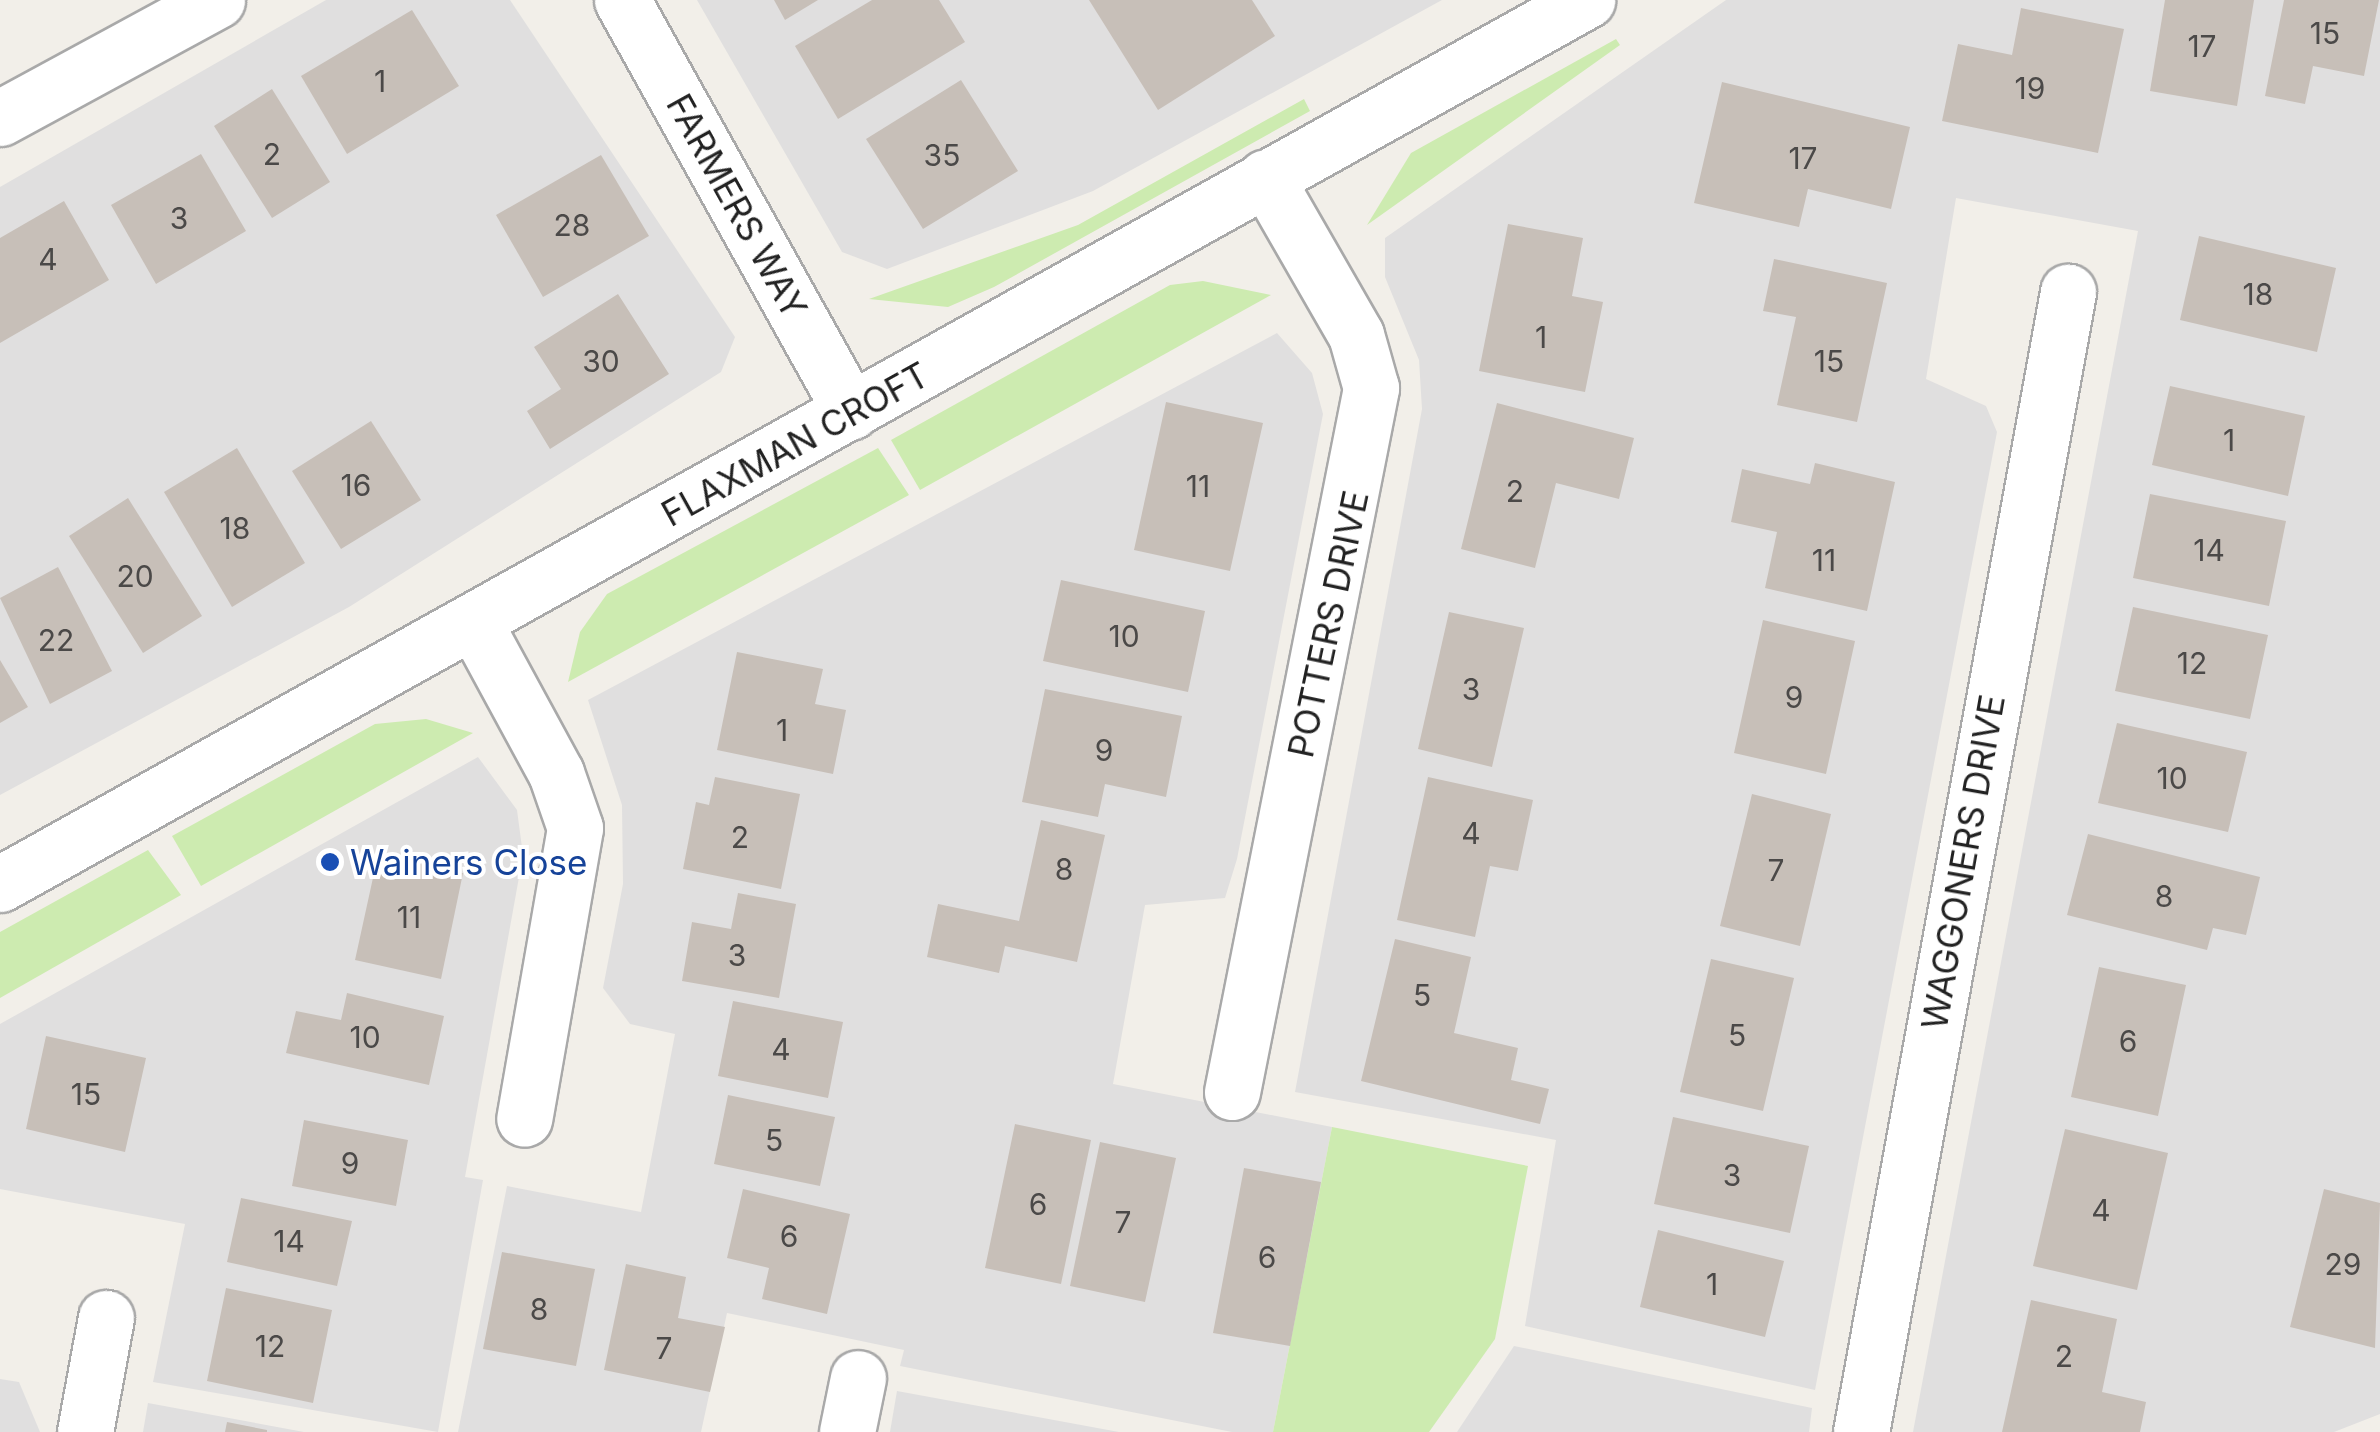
<!DOCTYPE html>
<style>
body{margin:0}
#map{position:relative;width:2380px;height:1432px;overflow:hidden;background:#f2efe9;font-family:Inter,sans-serif}
div>[style]{position:absolute}
.residential>*{inset:0;background:#e0dfdf}
.grass>*{inset:0;background:#cdebb0}
.building>*{inset:0;background:#c7bfb8}
.roads{filter:drop-shadow(2px 0 #a9a9a9) drop-shadow(-2px 0 #a9a9a9) drop-shadow(0 2px #a9a9a9) drop-shadow(0 -2px #a9a9a9)}
.minor>*{height:55px;margin:-27.5px;padding:0 27.5px;transform-origin:27.5px;border-radius:27.5px;background:#fff}
.dots>*{width:28px;height:28px;translate:-50% -50%;box-sizing:border-box;border:5px solid #fff;border-radius:50%}
span{translate:-50% -50%;white-space:nowrap;text-align:center;line-height:1.15;-webkit-text-stroke:8px #fff;paint-order:stroke}
.number-label{font-size:30px;color:#4b4948}
.number-label span{-webkit-text-stroke-width:0}
.street-label{font-size:35px;color:#222}
.transit-label{font-size:35px;color:#164399}
.left{translate:0 -50%;text-align:left}
</style>
<div id="map">
<div class="residential">
<i style="clip-path:polygon(326px 0,510px 0,735px 337px,721px 372px,349px 607px,0 795px,0 187px)"></i>
<i style="clip-path:polygon(697px 0,1442px 0,1093px 191px,887px 269px,842px 252px)"></i>
<i style="clip-path:polygon(1726px 0,2380px 0,2380px 1414px,2334px 1432px,1913px 1432px,2138px 231px,1956px 198px,1926px 379px,1986px 406px,1997px 432px,1815px 1390px,1525px 1326px,1556px 1140px,1295px 1092px,1422px 409px,1419px 360px,1385px 277px,1385px 238px)"></i>
<i style="clip-path:polygon(1277px 333px,1312px 373px,1323px 414px,1237px 859px,1225px 898px,1145px 905px,1113px 1084px,1332px 1127px,1273px 1432px,1232px 1432px,900px 1366px,904px 1350px,727px 1313px,701px 1432px,458px 1432px,507px 1186px,641px 1212px,675px 1034px,630px 1024px,603px 988px,623px 884px,622px 805px,588px 700px)"></i>
<i style="clip-path:polygon(478px 757px,517px 810px,523px 855px,465px 1177px,483px 1180px,438px 1432px,153px 1382px,185px 1224px,0 1189px,0 1024px)"></i>
<i style="clip-path:polygon(1514px 1346px,1812px 1408px,1809px 1432px,1457px 1432px)"></i>
<i style="clip-path:polygon(0 1379px,19px 1382px,40px 1432px,0 1432px)"></i>
<i style="clip-path:polygon(897px 1391px,1119px 1432px,890px 1432px)"></i>
<i style="clip-path:polygon(148px 1403px,304px 1432px,143px 1432px)"></i>
</div>
<div class="grass">
<i style="clip-path:polygon(1616px 39px,1620px 45px,1367px 225px,1411px 153px)"></i>
<i style="clip-path:polygon(1304px 99px,1310px 111px,994px 287px,948px 307px,869px 299px,1078px 225px)"></i>
<i style="clip-path:polygon(1203px 281px,1271px 295px,920px 490px,891px 440px,1170px 285px)"></i>
<i style="clip-path:polygon(878px 448px,909px 495px,568px 682px,580px 632px,607px 594px)"></i>
<i style="clip-path:polygon(426px 719px,473px 733px,201px 886px,172px 836px,375px 724px)"></i>
<i style="clip-path:polygon(148px 850px,181px 895px,0 998px,0 932px)"></i>
<i style="clip-path:polygon(1332px 1127px,1528px 1166px,1495px 1339px,1429px 1432px,1273px 1432px)"></i>
</div>
<div class="building">
<i style="clip-path:polygon(774px 0,818px 0,785px 20px)"></i>
<i style="clip-path:polygon(872px 0,939px 0,965px 42px,838px 119px,795px 46px)"></i>
<i style="clip-path:polygon(1089px 0,1252px 0,1275px 36px,1158px 110px)"></i>
<i style="clip-path:polygon(2165px 0,2254px 0,2237px 106px,2150px 91px)"></i>
<i style="clip-path:polygon(2284px 0,2379px 0,2364px 76px,2313px 66px,2305px 104px,2265px 96px)"></i>
<i style="clip-path:polygon(2021px 8px,2124px 29px,2098px 153px,1942px 121px,1958px 44px,2012px 55px)"></i>
<i style="clip-path:polygon(412px 10px,459px 86px,347px 154px,301px 76px)"></i>
<i style="clip-path:polygon(961px 80px,1018px 171px,923px 229px,866px 139px)"></i>
<i style="clip-path:polygon(1722px 82px,1910px 127px,1891px 209px,1808px 189px,1799px 227px,1694px 203px)"></i>
<i style="clip-path:polygon(272px 89px,330px 182px,272px 218px,214px 126px)"></i>
<i style="clip-path:polygon(201px 154px,246px 231px,156px 284px,111px 205px)"></i>
<i style="clip-path:polygon(601px 155px,649px 236px,543px 297px,496px 215px)"></i>
<i style="clip-path:polygon(64px 201px,109px 280px,0 343px,0 238px)"></i>
<i style="clip-path:polygon(1508px 224px,1583px 238px,1572px 296px,1603px 302px,1585px 392px,1479px 371px)"></i>
<i style="clip-path:polygon(2199px 236px,2336px 268px,2317px 352px,2180px 320px)"></i>
<i style="clip-path:polygon(1774px 259px,1887px 283px,1857px 422px,1777px 405px,1796px 317px,1763px 311px)"></i>
<i style="clip-path:polygon(618px 294px,669px 374px,550px 449px,527px 411px,561px 389px,534px 347px)"></i>
<i style="clip-path:polygon(2170px 386px,2305px 416px,2288px 496px,2152px 465px)"></i>
<i style="clip-path:polygon(1166px 402px,1263px 423px,1230px 571px,1134px 550px)"></i>
<i style="clip-path:polygon(1497px 403px,1634px 438px,1619px 499px,1556px 483px,1535px 568px,1461px 549px)"></i>
<i style="clip-path:polygon(371px 421px,421px 500px,341px 549px,292px 471px)"></i>
<i style="clip-path:polygon(237px 448px,305px 563px,232px 607px,164px 492px)"></i>
<i style="clip-path:polygon(1815px 463px,1895px 482px,1867px 611px,1765px 588px,1777px 532px,1731px 522px,1742px 469px,1810px 484px)"></i>
<i style="clip-path:polygon(2150px 494px,2286px 521px,2269px 606px,2133px 578px)"></i>
<i style="clip-path:polygon(128px 498px,202px 616px,143px 653px,69px 536px)"></i>
<i style="clip-path:polygon(58px 567px,112px 671px,50px 704px,0 598px)"></i>
<i style="clip-path:polygon(1061px 580px,1205px 611px,1188px 692px,1043px 661px)"></i>
<i style="clip-path:polygon(2133px 607px,2268px 635px,2250px 719px,2115px 691px)"></i>
<i style="clip-path:polygon(1449px 612px,1524px 628px,1492px 767px,1418px 749px)"></i>
<i style="clip-path:polygon(1763px 620px,1855px 641px,1826px 774px,1734px 753px)"></i>
<i style="clip-path:polygon(737px 652px,823px 669px,815px 704px,846px 710px,833px 774px,717px 750px)"></i>
<i style="clip-path:polygon(0 660px,28px 707px,0 723px)"></i>
<i style="clip-path:polygon(1045px 689px,1182px 716px,1166px 797px,1105px 784px,1098px 817px,1022px 802px)"></i>
<i style="clip-path:polygon(2117px 723px,2247px 752px,2228px 832px,2098px 803px)"></i>
<i style="clip-path:polygon(715px 777px,800px 794px,781px 889px,683px 869px,696px 802px,709px 805px)"></i>
<i style="clip-path:polygon(1428px 777px,1533px 800px,1518px 871px,1490px 866px,1475px 937px,1397px 920px)"></i>
<i style="clip-path:polygon(1752px 794px,1831px 814px,1800px 946px,1720px 926px)"></i>
<i style="clip-path:polygon(1041px 820px,1105px 835px,1077px 962px,1005px 946px,999px 973px,927px 957px,938px 904px,1019px 921px)"></i>
<i style="clip-path:polygon(2088px 834px,2260px 877px,2246px 935px,2213px 928px,2207px 950px,2067px 915px)"></i>
<i style="clip-path:polygon(378px 855px,463px 873px,441px 979px,355px 960px)"></i>
<i style="clip-path:polygon(738px 893px,796px 904px,779px 998px,682px 981px,692px 922px,731px 929px)"></i>
<i style="clip-path:polygon(1395px 939px,1471px 957px,1454px 1033px,1518px 1048px,1511px 1080px,1549px 1089px,1540px 1124px,1361px 1081px)"></i>
<i style="clip-path:polygon(1711px 959px,1794px 978px,1763px 1111px,1680px 1092px)"></i>
<i style="clip-path:polygon(2099px 967px,2186px 985px,2158px 1116px,2071px 1097px)"></i>
<i style="clip-path:polygon(347px 993px,444px 1016px,429px 1085px,286px 1053px,296px 1011px,341px 1020px)"></i>
<i style="clip-path:polygon(733px 1001px,843px 1022px,828px 1098px,718px 1076px)"></i>
<i style="clip-path:polygon(46px 1036px,146px 1058px,125px 1152px,26px 1129px)"></i>
<i style="clip-path:polygon(728px 1095px,835px 1117px,820px 1186px,714px 1164px)"></i>
<i style="clip-path:polygon(1673px 1117px,1809px 1146px,1790px 1233px,1654px 1204px)"></i>
<i style="clip-path:polygon(304px 1120px,408px 1140px,396px 1206px,292px 1186px)"></i>
<i style="clip-path:polygon(1015px 1124px,1091px 1140px,1061px 1284px,985px 1268px)"></i>
<i style="clip-path:polygon(2065px 1129px,2168px 1153px,2137px 1290px,2033px 1266px)"></i>
<i style="clip-path:polygon(1100px 1142px,1176px 1158px,1145px 1302px,1070px 1286px)"></i>
<i style="clip-path:polygon(1244px 1168px,1321px 1182px,1290px 1346px,1213px 1333px)"></i>
<i style="clip-path:polygon(743px 1189px,850px 1214px,827px 1314px,762px 1299px,769px 1268px,727px 1258px)"></i>
<i style="clip-path:polygon(2324px 1189px,2380px 1203px,2375px 1348px,2290px 1327px)"></i>
<i style="clip-path:polygon(241px 1198px,352px 1221px,337px 1286px,227px 1262px)"></i>
<i style="clip-path:polygon(1658px 1230px,1784px 1261px,1765px 1337px,1640px 1307px)"></i>
<i style="clip-path:polygon(502px 1252px,595px 1269px,576px 1366px,483px 1349px)"></i>
<i style="clip-path:polygon(626px 1264px,686px 1277px,678px 1318px,725px 1327px,710px 1392px,604px 1370px)"></i>
<i style="clip-path:polygon(226px 1288px,332px 1310px,313px 1403px,207px 1381px)"></i>
<i style="clip-path:polygon(2031px 1300px,2117px 1319px,2102px 1392px,2146px 1402px,2140px 1432px,2002px 1432px)"></i>
<i style="clip-path:polygon(227px 1422px,267px 1430px,267px 1432px,225px 1432px)"></i>
</div>
<div class="roads">
<div class="minor">
<i style="left:622px;top:0;width:471px;rotate:60.9deg"></i>
<i style="left:0;top:118px;width:247px;rotate:-28.5deg"></i>
<i style="left:475px;top:624px;width:170px;rotate:61.5deg"></i>
<i style="left:556px;top:773px;width:58px;rotate:70.9deg"></i>
<i style="left:575px;top:828px;width:295px;rotate:99.9deg"></i>
<i style="left:0;top:884px;width:1817px;rotate:-29.12deg"></i>
<i style="left:1232px;top:1092px;width:718px;rotate:-78.83deg"></i>
<i style="left:1371px;top:388px;width:55px;rotate:-105.8deg"></i>
<i style="left:1356px;top:335px;width:182px;rotate:-119.9deg"></i>
<i style="left:85px;top:1432px;width:116px;rotate:-79.6deg"></i>
<i style="left:847px;top:1432px;width:55px;rotate:-78.5deg"></i>
<i style="left:1861px;top:1432px;width:1159px;rotate:-79.71deg"></i>
</div>
</div>
<div class="dots">
<i style="left:330px;top:862px;background:#1a4fb4"></i>
</div>
<div class="number-label">
<span style="left:2325px;top:33px">15</span>
<span style="left:2202px;top:46px">17</span>
<span style="left:380px;top:81px">1</span>
<span style="left:2030px;top:88px">19</span>
<span style="left:272px;top:154px">2</span>
<span style="left:942px;top:155px">35</span>
<span style="left:1803px;top:158px">17</span>
<span style="left:179px;top:218px">3</span>
<span style="left:572px;top:225px">28</span>
<span style="left:48px;top:259px">4</span>
<span style="left:2258px;top:294px">18</span>
<span style="left:1541px;top:337px">1</span>
<span style="left:601px;top:361px">30</span>
<span style="left:1829px;top:361px">15</span>
<span style="left:2229px;top:440px">1</span>
<span style="left:356px;top:485px">16</span>
<span style="left:1198px;top:486px">11</span>
<span style="left:1515px;top:491px">2</span>
<span style="left:235px;top:528px">18</span>
<span style="left:2209px;top:550px">14</span>
<span style="left:1824px;top:560px">11</span>
<span style="left:135px;top:576px">20</span>
<span style="left:1124px;top:636px">10</span>
<span style="left:56px;top:640px">22</span>
<span style="left:2192px;top:663px">12</span>
<span style="left:1471px;top:689px">3</span>
<span style="left:1794px;top:697px">9</span>
<span style="left:782px;top:730px">1</span>
<span style="left:1104px;top:750px">9</span>
<span style="left:2172px;top:778px">10</span>
<span style="left:1471px;top:833px">4</span>
<span style="left:740px;top:837px">2</span>
<span style="left:1064px;top:869px">8</span>
<span style="left:1776px;top:870px">7</span>
<span style="left:2164px;top:896px">8</span>
<span style="left:409px;top:917px">11</span>
<span style="left:737px;top:955px">3</span>
<span style="left:1422px;top:995px">5</span>
<span style="left:1737px;top:1035px">5</span>
<span style="left:365px;top:1037px">10</span>
<span style="left:2128px;top:1041px">6</span>
<span style="left:781px;top:1049px">4</span>
<span style="left:86px;top:1094px">15</span>
<span style="left:774px;top:1140px">5</span>
<span style="left:350px;top:1163px">9</span>
<span style="left:1732px;top:1175px">3</span>
<span style="left:1038px;top:1204px">6</span>
<span style="left:2101px;top:1210px">4</span>
<span style="left:1123px;top:1222px">7</span>
<span style="left:789px;top:1236px">6</span>
<span style="left:289px;top:1241px">14</span>
<span style="left:1267px;top:1257px">6</span>
<span style="left:2343px;top:1264px">29</span>
<span style="left:1712px;top:1284px">1</span>
<span style="left:539px;top:1309px">8</span>
<span style="left:270px;top:1346px">12</span>
<span style="left:664px;top:1348px">7</span>
<span style="left:2064px;top:1356px">2</span>
</div>
<div class="street-label">
<span style="left:737px;top:206px;rotate:61deg">FARMERS WAY</span>
<span style="left:795px;top:444px;rotate:-29deg">FLAXMAN CROFT</span>
<span style="left:1328px;top:624px;rotate:-78deg">POTTERS DRIVE</span>
<span style="left:1963px;top:862px;rotate:-80deg">WAGGONERS DRIVE</span>
</div>
<div class="transit-label">
<span class="left" style="left:350px;top:862px">Wainers Close</span>
</div>
</div>
